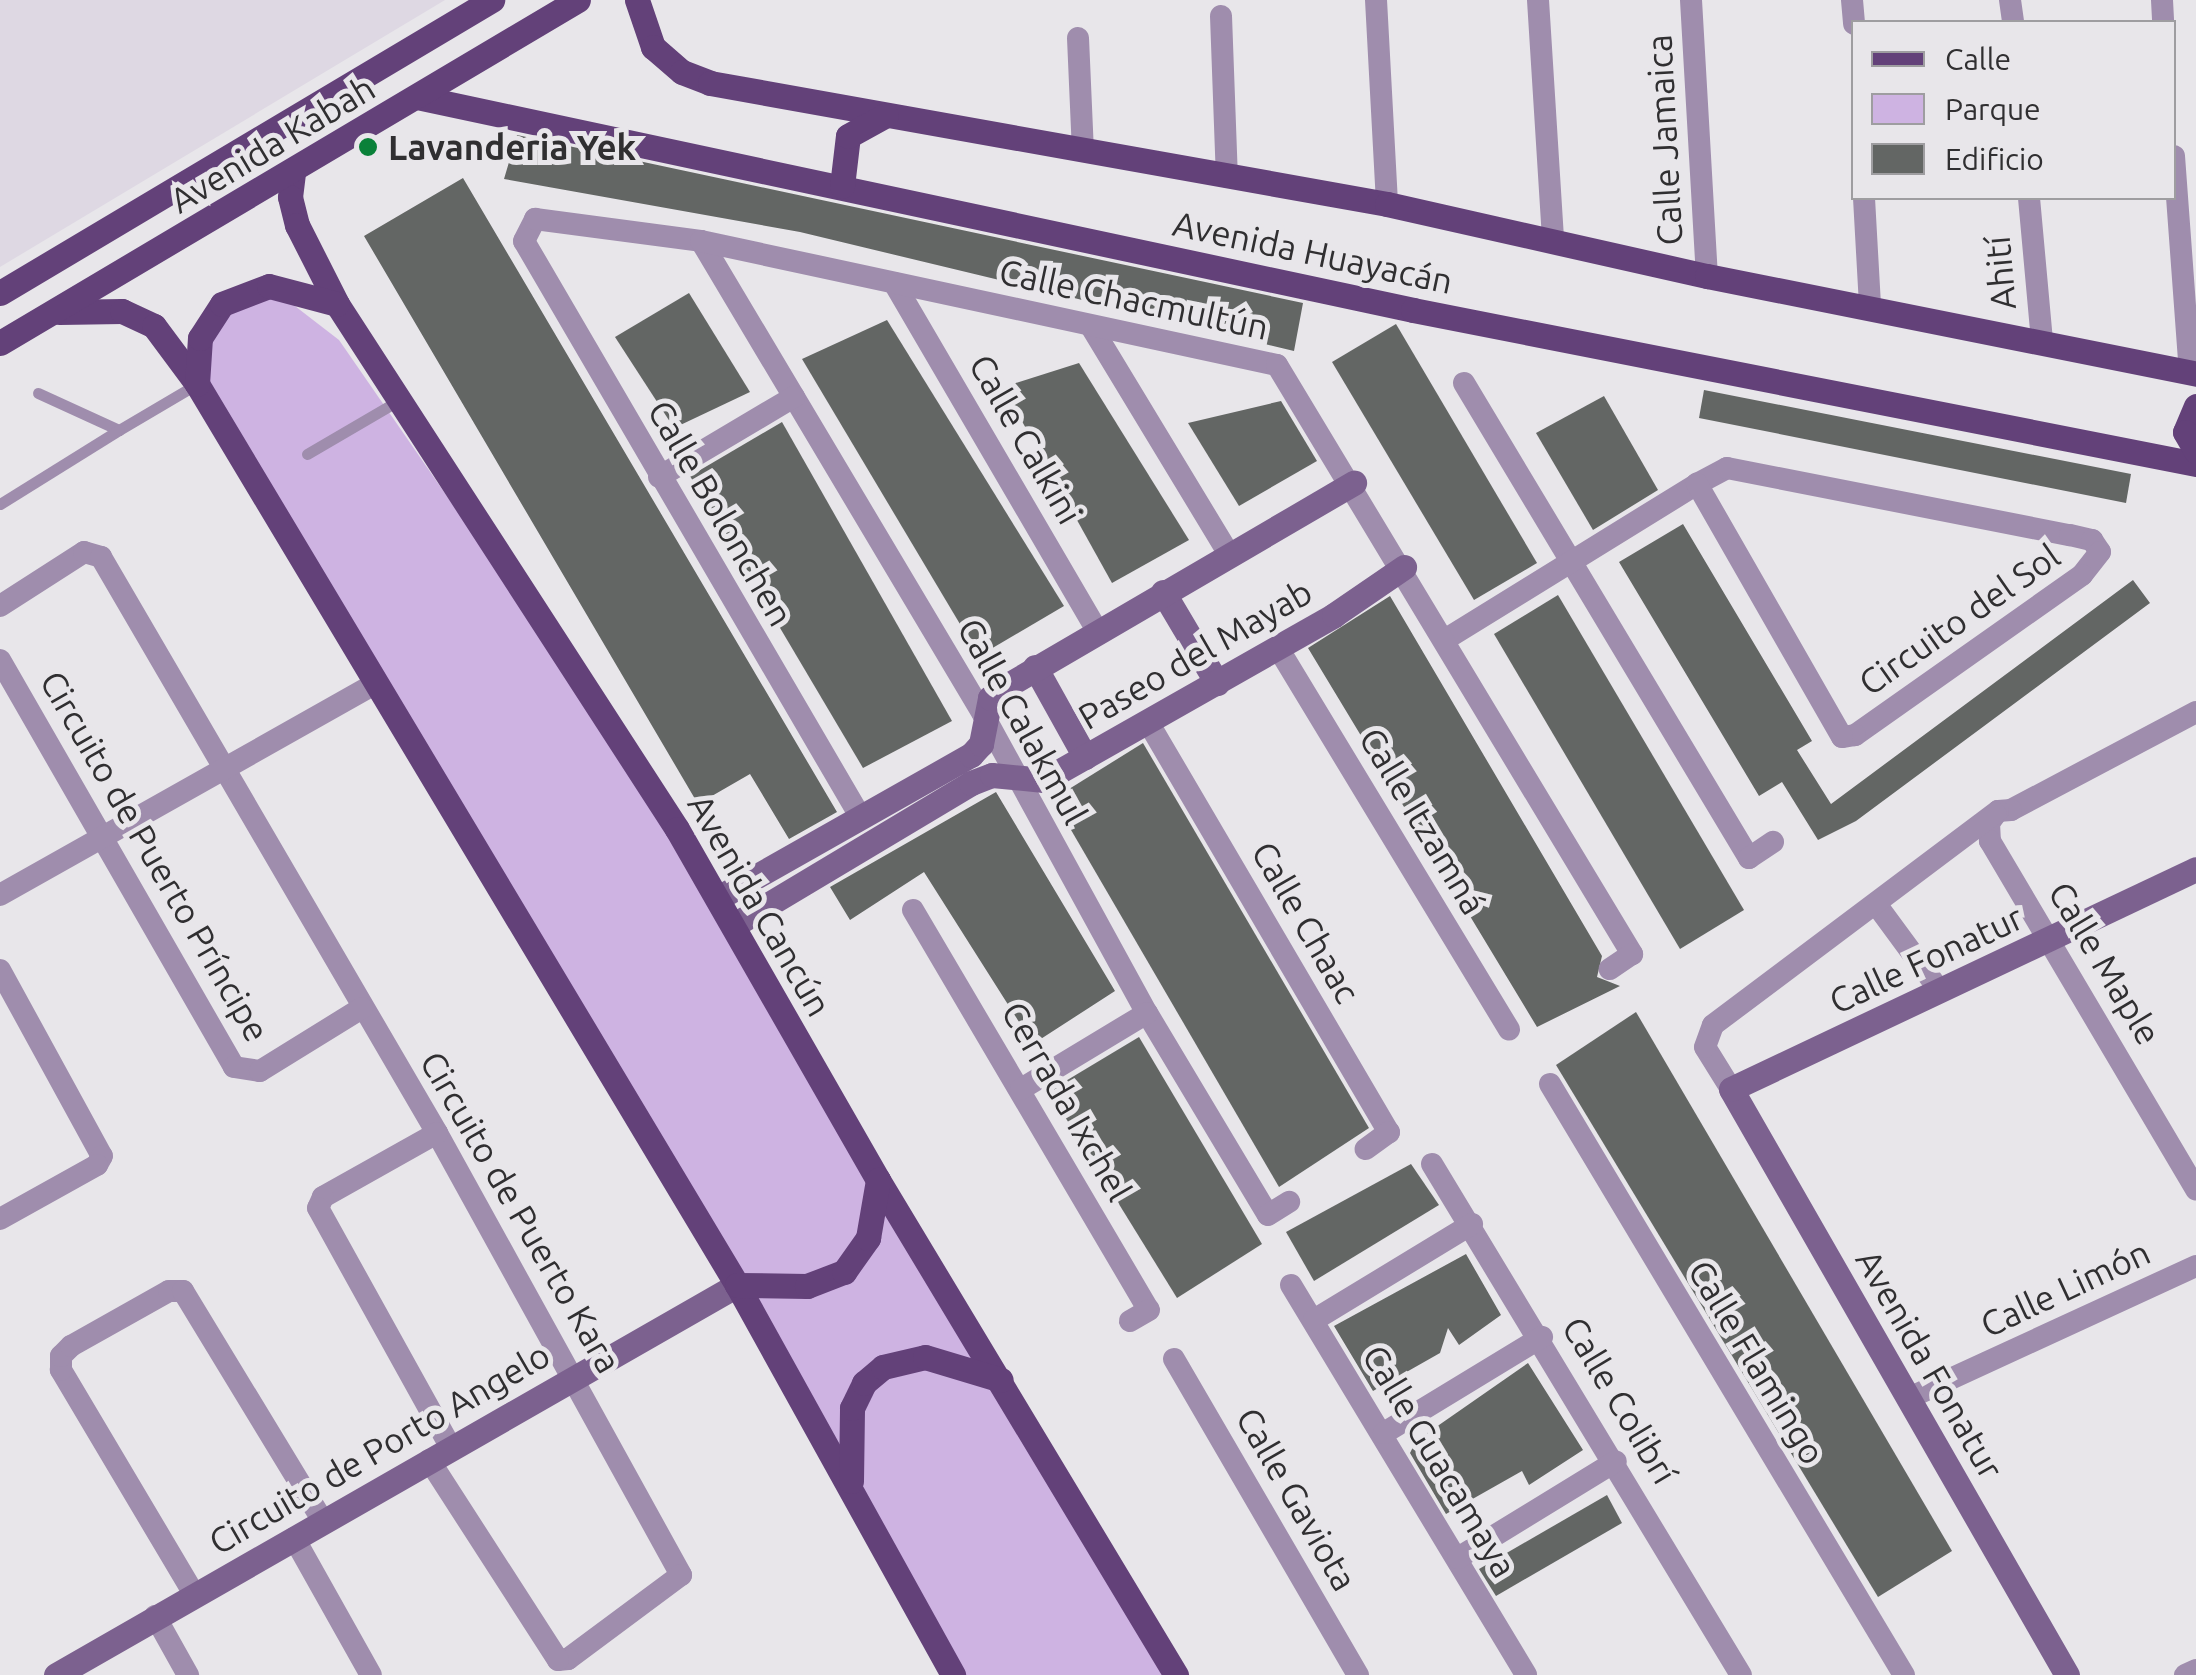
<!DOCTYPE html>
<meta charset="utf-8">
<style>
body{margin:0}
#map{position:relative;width:2196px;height:1675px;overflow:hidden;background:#e8e6ea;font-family:Ubuntu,sans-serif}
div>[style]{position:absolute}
.built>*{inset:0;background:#ded8e3}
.green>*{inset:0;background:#ceb3e2}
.building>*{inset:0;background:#636664}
.lane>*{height:11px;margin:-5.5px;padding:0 5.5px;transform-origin:5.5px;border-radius:5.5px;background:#9f8dad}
.street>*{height:22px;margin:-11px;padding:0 11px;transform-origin:11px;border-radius:11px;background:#9f8dad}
.secondary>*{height:25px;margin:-12.5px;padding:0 12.5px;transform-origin:12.5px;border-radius:12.5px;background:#7c618f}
.primary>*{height:25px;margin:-12.5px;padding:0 12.5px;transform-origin:12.5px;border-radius:12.5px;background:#634179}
.dots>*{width:28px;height:28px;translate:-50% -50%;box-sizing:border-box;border:5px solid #e8e6ea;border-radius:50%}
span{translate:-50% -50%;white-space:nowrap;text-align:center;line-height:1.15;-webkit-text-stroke:10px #e8e6ea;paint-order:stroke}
.street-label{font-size:35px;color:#302f31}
.poi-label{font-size:35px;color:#302f31;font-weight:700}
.left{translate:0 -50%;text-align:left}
.legend{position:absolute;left:1851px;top:20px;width:325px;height:180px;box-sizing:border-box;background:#e8e6ea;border:2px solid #9e9da0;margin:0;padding:12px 18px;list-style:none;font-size:30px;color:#302f31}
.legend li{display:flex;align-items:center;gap:20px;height:50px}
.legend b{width:50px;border:2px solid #9e9da0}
</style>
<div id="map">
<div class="built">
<i style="clip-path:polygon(0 0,445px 0,0 267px)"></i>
</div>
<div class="green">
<i style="clip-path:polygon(269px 286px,339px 340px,677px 829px,1176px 1675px,953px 1675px,197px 371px,217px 311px)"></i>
</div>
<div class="building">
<i style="clip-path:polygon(517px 135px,1303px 303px,1294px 351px,800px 232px,504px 179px)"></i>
<i style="clip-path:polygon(463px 178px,837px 812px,789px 839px,750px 774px,698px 804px,364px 236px)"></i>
<i style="clip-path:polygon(689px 293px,750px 392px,674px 428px,615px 337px)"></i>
<i style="clip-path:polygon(887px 320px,1064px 606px,979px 656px,802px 359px)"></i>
<i style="clip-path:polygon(1396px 324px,1537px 563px,1474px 600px,1332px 362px)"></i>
<i style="clip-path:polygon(1079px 363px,1189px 540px,1112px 583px,1003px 387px)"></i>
<i style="clip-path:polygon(1704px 390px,2131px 474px,2126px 503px,1699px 418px)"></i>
<i style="clip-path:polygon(1604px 396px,1658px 490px,1593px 530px,1536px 433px)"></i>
<i style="clip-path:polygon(1281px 401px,1317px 461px,1239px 506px,1188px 423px)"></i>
<i style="clip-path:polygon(782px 422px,952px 721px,863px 768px,690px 476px)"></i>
<i style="clip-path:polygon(1683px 524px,1812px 741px,1797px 750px,1831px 804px,2133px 580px,2150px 603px,1856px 821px,1818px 840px,1782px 782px,1759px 796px,1619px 562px)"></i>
<i style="clip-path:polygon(1558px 595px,1744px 910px,1680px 949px,1494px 634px)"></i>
<i style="clip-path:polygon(1390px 596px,1602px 956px,1597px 977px,1620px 986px,1537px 1027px,1308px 648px)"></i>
<i style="clip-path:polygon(1143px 743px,1369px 1128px,1279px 1187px,1053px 799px)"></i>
<i style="clip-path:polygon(996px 792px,1115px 991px,1033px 1044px,924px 872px,850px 920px,830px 887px)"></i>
<i style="clip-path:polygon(1636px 1012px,1952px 1551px,1878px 1597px,1556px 1065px)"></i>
<i style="clip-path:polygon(1139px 1037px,1262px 1244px,1177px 1298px,1049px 1091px)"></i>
<i style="clip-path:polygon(1411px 1164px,1439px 1205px,1314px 1281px,1286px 1232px)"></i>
<i style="clip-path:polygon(1466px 1254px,1501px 1315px,1459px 1345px,1448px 1328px,1440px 1353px,1373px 1391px,1334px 1326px)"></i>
<i style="clip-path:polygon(1528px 1363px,1583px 1450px,1529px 1485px,1522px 1471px,1446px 1514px,1410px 1453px,1416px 1441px)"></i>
<i style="clip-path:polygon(1607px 1495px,1622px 1523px,1496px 1596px,1479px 1569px)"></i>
</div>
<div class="lane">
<i style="left:38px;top:393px;width:89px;rotate:24.6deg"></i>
<i style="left:119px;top:430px;width:91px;rotate:-30.5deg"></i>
<i style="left:307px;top:454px;width:109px;rotate:-30.3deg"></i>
<i style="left:0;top:504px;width:140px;rotate:-31.9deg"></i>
</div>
<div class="street">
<i style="left:1376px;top:0;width:204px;rotate:86.9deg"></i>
<i style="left:1538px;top:0;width:237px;rotate:86.4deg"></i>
<i style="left:1691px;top:0;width:276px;rotate:86.7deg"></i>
<i style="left:1852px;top:0;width:24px;rotate:85deg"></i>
<i style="left:2010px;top:0;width:22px;rotate:82deg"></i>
<i style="left:2162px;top:0;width:22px;rotate:87deg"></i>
<i style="left:1221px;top:16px;width:161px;rotate:87.9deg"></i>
<i style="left:1078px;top:38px;width:113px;rotate:87.5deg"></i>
<i style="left:2174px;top:156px;width:217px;rotate:85.8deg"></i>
<i style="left:1864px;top:198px;width:109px;rotate:86.8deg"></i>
<i style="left:2029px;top:198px;width:144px;rotate:84.8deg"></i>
<i style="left:701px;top:241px;width:551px;rotate:59.2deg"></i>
<i style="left:983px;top:714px;width:341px;rotate:61.3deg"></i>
<i style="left:1147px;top:1013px;width:235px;rotate:59.1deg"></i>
<i style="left:1268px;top:1215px;width:25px;rotate:-32deg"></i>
<i style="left:894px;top:283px;width:402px;rotate:59.7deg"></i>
<i style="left:1092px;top:328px;width:263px;rotate:58.8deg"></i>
<i style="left:1464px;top:383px;width:554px;rotate:59.04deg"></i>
<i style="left:1749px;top:858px;width:29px;rotate:-34deg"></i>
<i style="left:659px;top:477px;width:157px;rotate:-30.7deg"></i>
<i style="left:0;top:606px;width:100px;rotate:-32.7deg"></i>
<i style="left:84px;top:552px;width:18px;rotate:16deg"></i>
<i style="left:101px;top:557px;width:667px;rotate:59.74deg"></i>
<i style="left:437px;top:1133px;width:505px;rotate:61.1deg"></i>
<i style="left:681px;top:1575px;width:141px;rotate:143.4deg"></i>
<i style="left:568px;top:1659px;width:10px;rotate:174deg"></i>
<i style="left:558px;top:1660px;width:238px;rotate:-122.8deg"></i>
<i style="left:1446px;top:639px;width:295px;rotate:-31.7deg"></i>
<i style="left:1697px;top:484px;width:34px;rotate:-28deg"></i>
<i style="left:1727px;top:468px;width:349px;rotate:11.1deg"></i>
<i style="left:2070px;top:535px;width:23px;rotate:13deg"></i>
<i style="left:2092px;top:540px;width:14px;rotate:56deg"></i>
<i style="left:2100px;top:552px;width:29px;rotate:128deg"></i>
<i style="left:2082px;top:575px;width:278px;rotate:144.8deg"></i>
<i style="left:1855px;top:735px;width:13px;rotate:171deg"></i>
<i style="left:1842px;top:737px;width:292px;rotate:-119.8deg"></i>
<i style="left:1278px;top:648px;width:446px;rotate:58.8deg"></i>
<i style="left:0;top:660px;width:469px;rotate:60.1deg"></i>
<i style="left:234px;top:1067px;width:26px;rotate:9deg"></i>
<i style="left:260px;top:1071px;width:120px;rotate:-31.7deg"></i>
<i style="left:2196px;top:712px;width:209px;rotate:152.1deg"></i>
<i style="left:2011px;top:810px;width:13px;rotate:176deg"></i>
<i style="left:1998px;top:811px;width:15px;rotate:127deg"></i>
<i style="left:1989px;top:823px;width:18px;rotate:87deg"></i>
<i style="left:1990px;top:841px;width:405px;rotate:59.4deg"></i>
<i style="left:1148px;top:722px;width:476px;rotate:59.6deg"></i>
<i style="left:1389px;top:1132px;width:29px;rotate:144deg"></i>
<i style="left:861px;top:818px;width:668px;rotate:-120.29deg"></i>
<i style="left:524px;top:241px;width:25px;rotate:-63deg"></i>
<i style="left:535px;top:219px;width:167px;rotate:7.5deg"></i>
<i style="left:701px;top:241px;width:589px;rotate:12.15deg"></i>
<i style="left:1277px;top:365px;width:688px;rotate:58.92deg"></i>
<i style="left:1632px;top:954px;width:27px;rotate:146deg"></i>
<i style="left:0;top:895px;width:427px;rotate:-29.4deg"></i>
<i style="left:1876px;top:904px;width:108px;rotate:53.7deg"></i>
<i style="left:913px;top:910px;width:464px;rotate:59.5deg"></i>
<i style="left:1149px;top:1310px;width:22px;rotate:150deg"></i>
<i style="left:0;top:970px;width:212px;rotate:61.3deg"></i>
<i style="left:102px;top:1156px;width:10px;rotate:119deg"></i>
<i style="left:97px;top:1165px;width:111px;rotate:150.9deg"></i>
<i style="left:1550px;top:1084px;width:689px;rotate:59.08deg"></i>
<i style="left:1021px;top:1089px;width:147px;rotate:-31.1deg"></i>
<i style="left:1731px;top:1089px;width:49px;rotate:-121.8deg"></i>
<i style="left:1705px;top:1047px;width:23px;rotate:-70deg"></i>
<i style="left:1713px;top:1025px;width:353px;rotate:-36.9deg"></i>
<i style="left:437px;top:1133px;width:131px;rotate:150.7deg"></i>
<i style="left:323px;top:1197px;width:12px;rotate:114deg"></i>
<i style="left:318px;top:1208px;width:274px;rotate:61deg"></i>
<i style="left:1432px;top:1164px;width:597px;rotate:58.84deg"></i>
<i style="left:1291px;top:1285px;width:455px;rotate:58.9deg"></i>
<i style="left:1314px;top:1320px;width:185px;rotate:-31.3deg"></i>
<i style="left:1174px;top:1359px;width:366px;rotate:59.8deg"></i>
<i style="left:1909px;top:1398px;width:316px;rotate:-24.7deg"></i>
<i style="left:1384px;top:1433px;width:185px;rotate:-31.3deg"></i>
<i style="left:294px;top:1538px;width:157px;rotate:60.7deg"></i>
<i style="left:1458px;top:1558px;width:185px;rotate:-31.5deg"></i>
<i style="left:194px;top:1594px;width:261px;rotate:-120.7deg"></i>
<i style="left:61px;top:1370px;width:14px;rotate:-90deg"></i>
<i style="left:61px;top:1356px;width:14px;rotate:-45deg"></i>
<i style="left:71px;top:1346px;width:112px;rotate:-29.3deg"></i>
<i style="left:169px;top:1291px;width:14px"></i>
<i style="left:183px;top:1291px;width:269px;rotate:58.7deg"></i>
<i style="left:155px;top:1616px;width:68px;rotate:60.8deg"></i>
<i style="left:2185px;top:1675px;width:12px;rotate:-24deg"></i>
</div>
<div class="secondary">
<i style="left:1163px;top:592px;width:106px;rotate:59.3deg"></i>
<i style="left:1035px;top:667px;width:103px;rotate:60.9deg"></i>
<i style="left:718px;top:898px;width:291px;rotate:-29.5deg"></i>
<i style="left:971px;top:755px;width:15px;rotate:-48deg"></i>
<i style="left:981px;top:744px;width:47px;rotate:-78.9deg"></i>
<i style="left:990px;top:698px;width:14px;rotate:-39deg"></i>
<i style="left:1001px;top:689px;width:409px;rotate:-30.3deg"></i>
<i style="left:734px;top:925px;width:276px;rotate:-30.9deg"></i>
<i style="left:971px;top:783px;width:22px;rotate:-21deg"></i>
<i style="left:992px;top:775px;width:52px;rotate:5.5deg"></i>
<i style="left:1044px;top:780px;width:334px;rotate:-29.6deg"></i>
<i style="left:1334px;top:615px;width:85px;rotate:-34.4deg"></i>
<i style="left:56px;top:1675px;width:785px;rotate:-29.8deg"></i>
<i style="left:2067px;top:1675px;width:675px;rotate:-119.83deg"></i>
<i style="left:1731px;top:1089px;width:514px;rotate:-25.32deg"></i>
</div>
<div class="primary">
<i style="left:637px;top:0;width:50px;rotate:71.2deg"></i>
<i style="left:653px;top:47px;width:38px;rotate:41deg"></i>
<i style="left:682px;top:72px;width:30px;rotate:21deg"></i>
<i style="left:710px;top:83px;width:688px;rotate:10.13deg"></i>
<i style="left:1387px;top:204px;width:328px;rotate:12.7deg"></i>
<i style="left:1707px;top:276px;width:499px;rotate:11.3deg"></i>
<i style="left:417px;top:97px;width:1019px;rotate:12.07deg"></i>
<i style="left:1413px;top:310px;width:798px;rotate:11.13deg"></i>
<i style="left:293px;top:173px;width:24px;rotate:97deg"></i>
<i style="left:290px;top:197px;width:29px;rotate:76deg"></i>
<i style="left:297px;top:225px;width:89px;rotate:63.1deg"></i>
<i style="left:337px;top:304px;width:625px;rotate:57.07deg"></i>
<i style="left:677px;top:829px;width:404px;rotate:60.2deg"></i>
<i style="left:878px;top:1180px;width:578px;rotate:58.95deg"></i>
<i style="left:842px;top:186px;width:50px;rotate:-83.2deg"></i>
<i style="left:848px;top:136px;width:43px;rotate:-28.9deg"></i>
<i style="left:0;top:293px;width:573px;rotate:-30.78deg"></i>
<i style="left:59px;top:312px;width:63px;rotate:-0.9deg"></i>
<i style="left:122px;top:311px;width:35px;rotate:25deg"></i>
<i style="left:154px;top:326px;width:72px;rotate:53.4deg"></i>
<i style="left:197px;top:384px;width:1050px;rotate:59.06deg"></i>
<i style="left:737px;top:1285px;width:446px;rotate:61deg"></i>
<i style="left:0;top:343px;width:672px;rotate:-30.69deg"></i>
<i style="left:197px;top:384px;width:46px;rotate:-86.3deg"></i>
<i style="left:200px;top:338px;width:40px;rotate:-57.1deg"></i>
<i style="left:222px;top:304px;width:50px;rotate:-21deg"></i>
<i style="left:269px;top:286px;width:70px;rotate:14.8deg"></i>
<i style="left:2196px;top:406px;width:28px;rotate:113deg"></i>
<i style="left:2185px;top:432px;width:22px;rotate:60deg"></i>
<i style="left:737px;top:1285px;width:70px;rotate:0.8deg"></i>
<i style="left:807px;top:1286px;width:40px;rotate:-21deg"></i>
<i style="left:844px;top:1272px;width:42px;rotate:-54.8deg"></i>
<i style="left:868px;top:1238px;width:59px;rotate:-80.2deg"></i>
<i style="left:851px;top:1481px;width:73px;rotate:-89.2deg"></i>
<i style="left:852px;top:1408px;width:28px;rotate:-64deg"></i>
<i style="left:864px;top:1383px;width:25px;rotate:-40deg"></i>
<i style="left:883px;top:1367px;width:43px;rotate:-13.4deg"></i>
<i style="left:925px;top:1357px;width:79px;rotate:16.8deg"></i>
</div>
<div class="dots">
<i style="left:368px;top:147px;background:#0a8139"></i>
</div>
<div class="street-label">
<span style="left:1664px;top:140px;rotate:-93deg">Calle Jamaica</span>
<span style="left:272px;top:144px;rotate:-31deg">Avenida Kabah</span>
<span style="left:1313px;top:252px;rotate:12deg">Avenida Huayacán</span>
<span style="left:2000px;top:273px;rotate:-95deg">Ahití</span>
<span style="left:1134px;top:299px;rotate:12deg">Calle Chacmultún</span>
<span style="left:1026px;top:439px;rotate:60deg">Calle Calkini</span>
<span style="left:721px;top:513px;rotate:60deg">Calle Bolonchen</span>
<span style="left:1959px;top:619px;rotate:-35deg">Circuito del Sol</span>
<span style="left:1195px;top:654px;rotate:-30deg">Paseo del Mayab</span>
<span style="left:1023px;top:721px;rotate:61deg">Calle Calakmul</span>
<span style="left:1423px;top:821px;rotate:59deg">Calle Itzamná</span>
<span style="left:155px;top:856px;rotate:60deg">Circuito de Puerto Príncipe</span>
<span style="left:760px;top:905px;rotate:60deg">Avenida Cancún</span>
<span style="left:1306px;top:922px;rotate:60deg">Calle Chaac</span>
<span style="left:1926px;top:959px;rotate:-25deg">Calle Fonatur</span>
<span style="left:2105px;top:963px;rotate:59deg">Calle Maple</span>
<span style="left:1067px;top:1101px;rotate:60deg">Cerrada Ixchel</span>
<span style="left:521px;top:1212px;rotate:60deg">Circuito de Puerto Kara</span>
<span style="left:2065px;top:1288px;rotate:-25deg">Calle Limón</span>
<span style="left:1757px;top:1362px;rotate:59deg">Calle Flamingo</span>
<span style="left:1930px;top:1364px;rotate:60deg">Avenida Fonatur</span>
<span style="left:1620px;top:1400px;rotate:59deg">Calle Colibrí</span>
<span style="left:379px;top:1448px;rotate:-30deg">Circuito de Porto Angelo</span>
<span style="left:1440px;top:1461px;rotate:59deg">Calle Guacamaya</span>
<span style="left:1297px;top:1499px;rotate:60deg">Calle Gaviota</span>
</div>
<div class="poi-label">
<span class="left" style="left:388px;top:147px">Lavanderia Yek</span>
</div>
<ul class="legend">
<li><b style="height:12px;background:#634179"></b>Calle</li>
<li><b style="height:28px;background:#ceb3e2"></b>Parque</li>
<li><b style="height:28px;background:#636664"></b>Edificio</li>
</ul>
</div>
